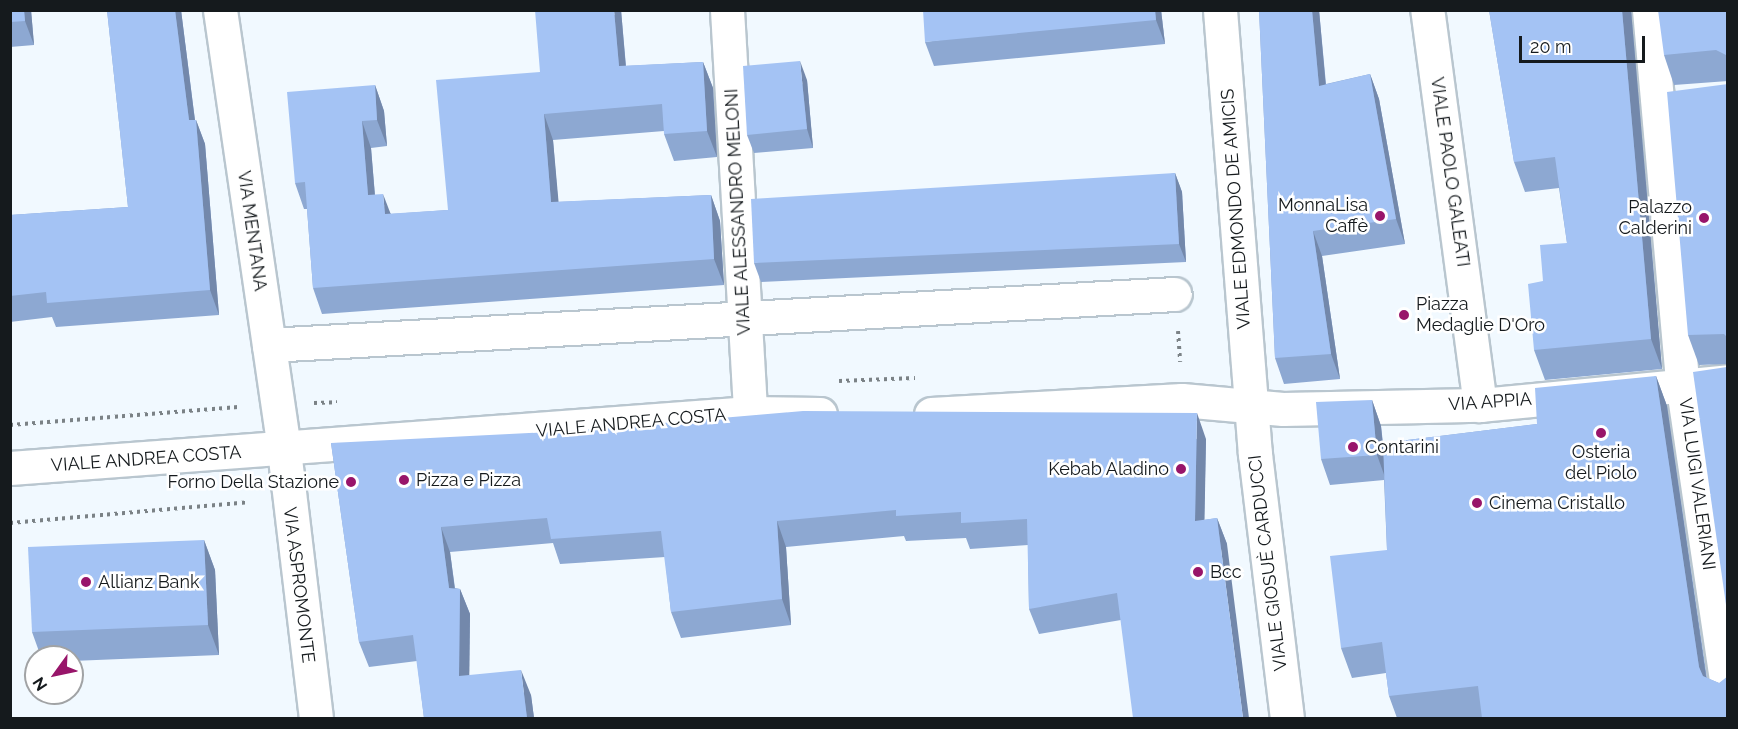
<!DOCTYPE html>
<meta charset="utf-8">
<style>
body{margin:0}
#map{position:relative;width:1738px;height:729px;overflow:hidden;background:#f1f9ff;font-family:Raleway,sans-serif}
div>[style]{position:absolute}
.path>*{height:4px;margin-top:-2px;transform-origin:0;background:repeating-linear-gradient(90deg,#7b8286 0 3px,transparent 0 7.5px)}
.roads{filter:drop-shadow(2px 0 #b9c6cf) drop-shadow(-2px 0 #b9c6cf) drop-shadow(0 2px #b9c6cf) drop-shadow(0 -2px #b9c6cf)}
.pedestrian>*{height:33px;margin:-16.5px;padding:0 16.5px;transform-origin:16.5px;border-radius:16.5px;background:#fff}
.minor>*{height:33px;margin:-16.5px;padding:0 16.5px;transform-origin:16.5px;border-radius:16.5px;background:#fff}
.tertiary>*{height:33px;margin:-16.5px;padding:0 16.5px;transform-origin:16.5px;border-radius:16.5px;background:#fff}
.wall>*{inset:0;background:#8da8d2}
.shaded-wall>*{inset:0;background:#7388ab}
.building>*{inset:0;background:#a4c3f4}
.dots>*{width:16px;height:16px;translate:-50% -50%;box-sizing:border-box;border:3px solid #fff;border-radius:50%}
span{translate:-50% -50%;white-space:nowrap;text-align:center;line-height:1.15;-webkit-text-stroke:5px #fff;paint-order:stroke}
.street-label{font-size:18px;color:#151a1d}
.poi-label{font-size:18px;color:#151a1d}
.right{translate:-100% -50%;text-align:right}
.left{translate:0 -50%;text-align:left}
.frame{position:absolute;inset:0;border:12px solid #151a1d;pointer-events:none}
.north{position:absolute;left:24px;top:645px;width:60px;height:60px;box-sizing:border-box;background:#fff;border:2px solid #a1a3a5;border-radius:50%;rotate:237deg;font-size:16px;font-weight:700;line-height:24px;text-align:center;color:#151a1d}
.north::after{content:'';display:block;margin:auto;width:21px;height:27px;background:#98156a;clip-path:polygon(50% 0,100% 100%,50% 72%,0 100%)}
.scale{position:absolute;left:1519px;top:36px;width:126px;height:27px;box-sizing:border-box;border:3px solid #151a1d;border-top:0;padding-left:8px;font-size:18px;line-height:21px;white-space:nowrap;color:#151a1d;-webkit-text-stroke:4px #fff;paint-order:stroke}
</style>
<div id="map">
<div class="path">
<i style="left:1178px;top:331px;width:31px;rotate:86deg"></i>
<i style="left:839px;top:381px;width:76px;rotate:-2.3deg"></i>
<i style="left:314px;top:403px;width:23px;rotate:-2deg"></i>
<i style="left:10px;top:425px;width:232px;rotate:-4.5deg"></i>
<i style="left:10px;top:523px;width:239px;rotate:-5deg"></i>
</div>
<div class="roads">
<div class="pedestrian">
<i style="left:1480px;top:405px;width:249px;rotate:-5.5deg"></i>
</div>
<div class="minor">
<i style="left:220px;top:10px;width:445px;rotate:81.7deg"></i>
<i style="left:284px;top:450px;width:270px;rotate:83.2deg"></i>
<i style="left:727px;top:10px;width:404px;rotate:86.7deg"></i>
<i style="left:1649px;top:10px;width:373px;rotate:84.9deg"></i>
<i style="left:1682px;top:382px;width:315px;rotate:81.6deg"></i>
<i style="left:269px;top:345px;width:907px;rotate:-3.22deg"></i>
<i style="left:931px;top:414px;width:251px;rotate:-3.2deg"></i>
<i style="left:1182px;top:400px;width:101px;rotate:5.1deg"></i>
<i style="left:1283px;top:409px;width:197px;rotate:-1.2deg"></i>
<i style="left:1480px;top:405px;width:399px;rotate:-97.6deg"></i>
<i style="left:10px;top:468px;width:742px;rotate:-4.25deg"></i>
<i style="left:750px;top:413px;width:70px;rotate:0.8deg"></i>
</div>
<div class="tertiary">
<i style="left:1220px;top:10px;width:445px;rotate:85.5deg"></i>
<i style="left:1255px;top:454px;width:266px;rotate:83.1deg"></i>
</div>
</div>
<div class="wall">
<i style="clip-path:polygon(10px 10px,31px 10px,34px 45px,10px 47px)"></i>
<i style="clip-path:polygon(107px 10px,181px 10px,195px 120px,196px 120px,205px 144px,219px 315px,56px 327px,52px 317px,10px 322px,10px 215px,128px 207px)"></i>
<i style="clip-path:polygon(621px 10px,626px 66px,703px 62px,713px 88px,717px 157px,674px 161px,664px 134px,664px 131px,553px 140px,558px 202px,711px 195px,720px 221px,724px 285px,322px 314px,313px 288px,307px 209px,304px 209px,295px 183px,375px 85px,384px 111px,387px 146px,371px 148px,375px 195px,391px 214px,448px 210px,540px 72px)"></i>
<i style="clip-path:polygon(1161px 10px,1165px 44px,934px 66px,925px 42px)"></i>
<i style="clip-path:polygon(1259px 10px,1319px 10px,1326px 84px,1370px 74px,1379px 99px,1405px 244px,1322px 256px,1340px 379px,1284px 384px,1275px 358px)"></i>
<i style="clip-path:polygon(1489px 10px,1631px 10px,1662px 369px,1545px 380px,1534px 350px,1543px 281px,1567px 243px,1559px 188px,1525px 192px,1514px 162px)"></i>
<i style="clip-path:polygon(1728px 10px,1728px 81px,1674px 85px,1664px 55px)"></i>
<i style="clip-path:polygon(807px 80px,813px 148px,754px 153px,747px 135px)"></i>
<i style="clip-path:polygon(1728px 84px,1728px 364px,1699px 365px,1688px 335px)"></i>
<i style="clip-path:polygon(1175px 173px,1182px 192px,1186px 262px,761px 282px,754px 263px)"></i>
<i style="clip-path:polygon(1656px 376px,1667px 406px,1707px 678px,1719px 683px,1728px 718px,1482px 717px,1467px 718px,1397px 718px,1389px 696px,1386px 673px,1352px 678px,1341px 648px,1387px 550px,1384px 480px,1330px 485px,1321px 459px,1372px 400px,1381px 426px,1383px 443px,1537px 424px)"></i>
<i style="clip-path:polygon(1206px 439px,1204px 520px,1217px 518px,1227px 544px,1121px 620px,1039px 634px,1029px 609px,1028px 545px,970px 549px,966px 538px,906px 541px,904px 536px,786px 547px,791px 625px,681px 638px,671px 612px,665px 557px,560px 564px,553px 543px,450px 552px,455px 588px,460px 589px,470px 614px,469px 675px,531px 695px,534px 718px,424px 718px,417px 661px,369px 667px,359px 642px,331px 443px)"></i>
<i style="clip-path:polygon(204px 540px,215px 570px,219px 655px,72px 661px,72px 657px,41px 657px,32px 632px)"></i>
</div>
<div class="shaded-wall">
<i style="clip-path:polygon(24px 10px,31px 10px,34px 45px,25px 21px)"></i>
<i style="clip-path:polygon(175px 10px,181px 10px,198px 145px,189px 120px)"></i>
<i style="clip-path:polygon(614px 10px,621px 10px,628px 93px,619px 66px)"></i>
<i style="clip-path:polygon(1155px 10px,1161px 10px,1165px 44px,1156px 20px)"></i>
<i style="clip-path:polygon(1312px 10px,1319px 10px,1328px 111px,1319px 86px)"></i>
<i style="clip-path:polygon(1622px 10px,1631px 10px,1662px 369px,1651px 339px)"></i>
<i style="clip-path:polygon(800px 61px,807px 80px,813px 148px,807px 129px)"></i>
<i style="clip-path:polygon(703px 62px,713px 88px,717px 157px,707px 131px)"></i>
<i style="clip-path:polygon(1370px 74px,1379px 99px,1405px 244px,1396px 219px)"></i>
<i style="clip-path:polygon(375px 85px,384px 111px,387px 146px,377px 120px)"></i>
<i style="clip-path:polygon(544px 114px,553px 140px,561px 229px,551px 202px)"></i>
<i style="clip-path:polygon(196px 120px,205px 144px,219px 315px,210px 290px)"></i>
<i style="clip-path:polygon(362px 121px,371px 148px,377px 222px,368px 195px)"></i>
<i style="clip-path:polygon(1175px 173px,1182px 192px,1186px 262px,1179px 244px)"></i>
<i style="clip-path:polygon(383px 194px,393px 220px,385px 214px)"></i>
<i style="clip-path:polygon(711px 195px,720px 221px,724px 285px,714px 259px)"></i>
<i style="clip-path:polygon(1313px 231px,1322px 256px,1340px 379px,1331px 354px)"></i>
<i style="clip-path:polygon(1656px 376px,1667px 406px,1709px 697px,1699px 667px)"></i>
<i style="clip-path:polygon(1372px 400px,1381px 426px,1386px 480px,1377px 455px)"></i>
<i style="clip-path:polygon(1197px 413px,1206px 439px,1204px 547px,1195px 521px)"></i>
<i style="clip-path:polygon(1217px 518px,1227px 544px,1249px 718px,1243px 718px)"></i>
<i style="clip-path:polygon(777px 521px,786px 547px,791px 625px,782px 599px)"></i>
<i style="clip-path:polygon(441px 527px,450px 552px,458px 614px,449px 588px)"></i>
<i style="clip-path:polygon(204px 540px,215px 570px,219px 655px,208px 625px)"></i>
<i style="clip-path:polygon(460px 589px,470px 614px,469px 702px,459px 676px)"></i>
<i style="clip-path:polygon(521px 670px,531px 695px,534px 718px,527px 718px)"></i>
</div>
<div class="building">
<i style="clip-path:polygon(10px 10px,24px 10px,25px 21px,10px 22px)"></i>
<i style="clip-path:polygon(107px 10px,175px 10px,189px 120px,196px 120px,210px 290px,47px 303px,46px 292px,10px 296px,10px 215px,128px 207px)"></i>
<i style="clip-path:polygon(535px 10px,614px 10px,619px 66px,703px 62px,707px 131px,664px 134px,662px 104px,544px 114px,551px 202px,711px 195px,714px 259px,313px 288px,305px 182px,295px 183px,287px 92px,375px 85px,377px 120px,362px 121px,368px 195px,383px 194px,385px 214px,448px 210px,436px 80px,540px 72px)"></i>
<i style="clip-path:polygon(923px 10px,1155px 10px,1156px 20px,925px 42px)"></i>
<i style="clip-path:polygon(1259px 10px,1312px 10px,1319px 86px,1370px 74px,1396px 219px,1313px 231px,1331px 354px,1275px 358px)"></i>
<i style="clip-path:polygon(1489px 10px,1622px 10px,1651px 339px,1534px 350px,1528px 284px,1543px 281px,1540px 245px,1567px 243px,1555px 157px,1514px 162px)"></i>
<i style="clip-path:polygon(1658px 10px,1728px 10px,1728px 56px,1716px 50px,1664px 55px)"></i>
<i style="clip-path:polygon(800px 61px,807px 129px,747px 135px,743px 66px)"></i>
<i style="clip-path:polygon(1728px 84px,1728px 338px,1724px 334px,1688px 335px,1667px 92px)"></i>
<i style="clip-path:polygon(1175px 173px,1179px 244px,754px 263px,751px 199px)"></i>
<i style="clip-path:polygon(1727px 367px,1728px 367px,1728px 619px,1693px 372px)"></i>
<i style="clip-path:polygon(1656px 376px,1699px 667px,1703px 676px,1719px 683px,1728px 676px,1728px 718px,1482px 718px,1478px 686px,1389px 696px,1382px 642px,1341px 648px,1330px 556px,1387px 550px,1383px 443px,1537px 424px,1535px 388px)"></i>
<i style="clip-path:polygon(1372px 400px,1377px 455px,1321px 459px,1316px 402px)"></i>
<i style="clip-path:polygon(803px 411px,1197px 413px,1195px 521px,1217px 518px,1243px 718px,1133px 718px,1117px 593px,1029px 609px,1027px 519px,961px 523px,961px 512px,896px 516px,896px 510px,777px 521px,782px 599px,671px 612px,661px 531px,551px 539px,547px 518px,441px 527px,449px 588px,460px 589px,459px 676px,521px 670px,527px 718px,424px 718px,413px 635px,359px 642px,331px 443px,570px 431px)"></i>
<i style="clip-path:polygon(204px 540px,208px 625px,32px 632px,28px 547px)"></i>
</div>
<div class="dots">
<i style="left:1380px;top:216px;background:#98156a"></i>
<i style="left:1704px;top:218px;background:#98156a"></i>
<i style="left:1404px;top:315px;background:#98156a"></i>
<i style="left:1601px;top:433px;background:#98156a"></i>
<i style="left:1353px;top:447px;background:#98156a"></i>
<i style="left:1181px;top:469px;background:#98156a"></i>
<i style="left:404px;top:480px;background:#98156a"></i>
<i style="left:351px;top:482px;background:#98156a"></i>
<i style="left:1477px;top:503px;background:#98156a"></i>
<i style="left:1198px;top:572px;background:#98156a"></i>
<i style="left:86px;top:582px;background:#98156a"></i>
</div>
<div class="street-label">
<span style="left:1450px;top:172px;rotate:82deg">VIALE PAOLO GALEATI</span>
<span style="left:1236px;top:209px;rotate:-94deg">VIALE EDMONDO DE AMICIS</span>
<span style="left:738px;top:212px;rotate:-93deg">VIALE ALESSANDRO MELONI</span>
<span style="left:252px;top:231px;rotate:82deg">VIA MENTANA</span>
<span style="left:1490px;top:402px;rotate:-4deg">VIA APPIA</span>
<span style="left:631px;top:423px;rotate:-5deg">VIALE ANDREA COSTA</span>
<span style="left:146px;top:459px;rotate:-4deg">VIALE ANDREA COSTA</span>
<span style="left:1697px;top:484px;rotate:82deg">VIA LUIGI VALERIANI</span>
<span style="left:1268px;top:563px;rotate:-97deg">VIALE GIOSUÈ CARDUCCI</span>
<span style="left:299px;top:585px;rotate:83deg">VIA ASPROMONTE</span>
</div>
<div class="poi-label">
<span class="right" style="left:1368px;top:216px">MonnaLisa<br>Caffè</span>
<span class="right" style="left:1692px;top:218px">Palazzo<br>Calderini</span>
<span class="left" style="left:1416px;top:315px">Piazza<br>Medaglie D'Oro</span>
<span class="left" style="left:1365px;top:447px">Contarini</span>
<span style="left:1601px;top:463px">Osteria<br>del Piolo</span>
<span class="right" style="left:1169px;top:469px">Kebab Aladino</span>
<span class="left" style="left:416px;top:480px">Pizza e Pizza</span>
<span class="right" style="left:339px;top:482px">Forno Della Stazione</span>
<span class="left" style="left:1489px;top:503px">Cinema Cristallo</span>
<span class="left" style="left:1210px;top:572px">Bcc</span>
<span class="left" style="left:98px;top:582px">Allianz Bank</span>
</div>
<div class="frame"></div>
<div class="north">N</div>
<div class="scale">20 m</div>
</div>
